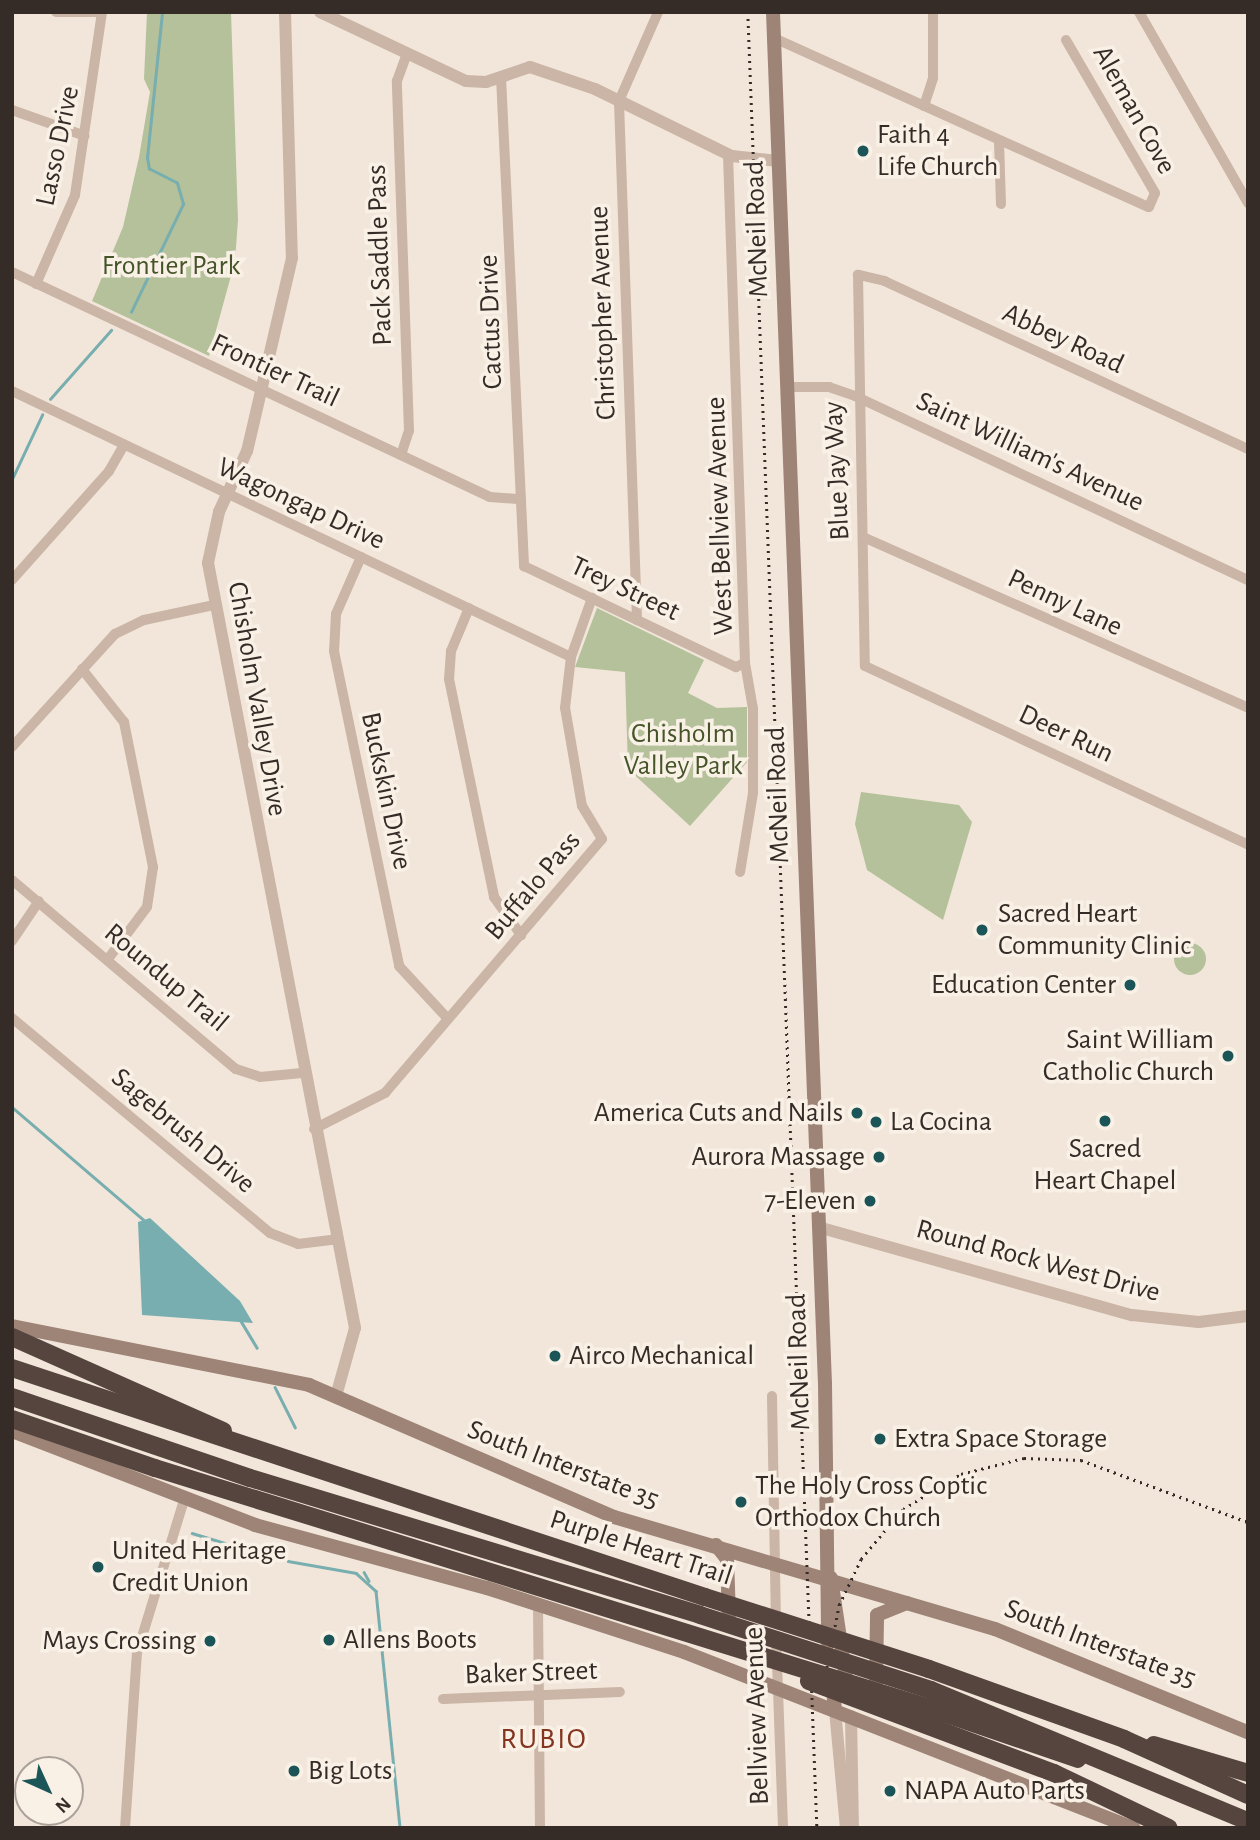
<!DOCTYPE html>
<style>
body{margin:0}
#map{position:relative;width:1260px;height:1840px;overflow:hidden;background:#f2e6da;font-family:"Alegreya Sans",sans-serif}
div>[style]{position:absolute}
.green>*{inset:0;background:#b4c19a}
.round{border-radius:50%}
.water>*{inset:0;background:#78aeaf}
.stream>*{height:2.5px;margin:-1.25px;padding:0 1.25px;transform-origin:1.25px;border-radius:1.25px;background:#78aeaf}
.minor>*{height:10px;margin:-5px;padding:0 5px;transform-origin:5px;border-radius:5px;background:#cab5a6}
.tertiary>*{height:12px;margin:-6px;padding:0 6px;transform-origin:6px;border-radius:6px;background:#cab5a6}
.secondary>*{height:14px;margin:-7px;padding:0 7px;transform-origin:7px;border-radius:7px;background:#9d8477}
.motorway>*{height:18px;margin:-9px;padding:0 9px;transform-origin:9px;border-radius:9px;background:#56453e}
.rail>*{height:2.5px;margin-top:-1.25px;transform-origin:0;background:repeating-linear-gradient(90deg,#352b27 0 2px,transparent 0 7px)}
.motorway-bridge>*{height:18px;margin:-9px;padding:0 9px;transform-origin:9px;border-radius:9px;background:#56453e}
.dots>*{width:19px;height:19px;translate:-50% -50%;box-sizing:border-box;border:4px solid #f9f0e6;border-radius:50%}
span{translate:-50% -50%;white-space:nowrap;text-align:center;line-height:1.15;-webkit-text-stroke:7px #f9f0e6;paint-order:stroke}
.street-label{font-size:28px;color:#352b27}
.poi-label{font-size:28px;color:#352b27}
.left{translate:0 -50%;text-align:left}
.right{translate:-100% -50%;text-align:right}
.park-label{font-size:28px;color:#46542a}
.neighbourhood-label{font-size:30px;color:#85351f;letter-spacing:2px}
.frame{position:absolute;inset:0;border:14px solid #352b27;pointer-events:none}
.north{position:absolute;left:14px;top:1756px;width:70px;height:70px;box-sizing:border-box;background:#f9f0e6;border:2px solid #aba19a;border-radius:50%;rotate:135deg;font-size:19px;font-weight:700;line-height:28px;text-align:center;color:#352b27}
.north::after{content:'';display:block;margin:auto;width:24px;height:32px;background:#1c5557;clip-path:polygon(50% 0,100% 100%,50% 72%,0 100%)}
</style>
<div id="map">
<div class="green">
<i style="clip-path:polygon(147px 12px,231px 12px,238px 220px,235px 261px,209px 356px,92px 301px,123px 227px,139px 157px,150px 92px,144px 79px)"></i>
<i style="clip-path:polygon(597px 608px,704px 660px,688px 693px,717px 708px,747px 707px,747px 762px,690px 826px,628px 769px,625px 672px,575px 667px)"></i>
<i style="clip-path:polygon(861px 792px,959px 805px,972px 822px,943px 920px,867px 870px,855px 824px)"></i>
<i class="round" style="left:1174px;top:943px;width:32px;height:32px"></i>
</div>
<div class="water">
<i style="clip-path:polygon(150px 1218px,240px 1301px,253px 1323px,142px 1315px,138px 1222px)"></i>
</div>
<div class="stream">
<i style="left:131px;top:312px;width:120px;rotate:-64.3deg"></i>
<i style="left:183px;top:204px;width:22px;rotate:-106deg"></i>
<i style="left:177px;top:183px;width:31px;rotate:-153deg"></i>
<i style="left:149px;top:169px;width:11px;rotate:-100deg"></i>
<i style="left:147px;top:158px;width:147px;rotate:-84.1deg"></i>
<i style="left:50px;top:399px;width:92px;rotate:-48.5deg"></i>
<i style="left:12px;top:479px;width:71px;rotate:-64.9deg"></i>
<i style="left:12px;top:1107px;width:175px;rotate:40.6deg"></i>
<i style="left:241px;top:1321px;width:31px;rotate:59deg"></i>
<i style="left:275px;top:1387px;width:45px;rotate:63.4deg"></i>
<i style="left:192px;top:1533px;width:69px;rotate:16.9deg"></i>
<i style="left:288px;top:1561px;width:69px;rotate:10deg"></i>
<i style="left:356px;top:1573px;width:27px;rotate:42deg"></i>
<i style="left:376px;top:1591px;width:238px;rotate:84.2deg"></i>
<i style="left:364px;top:1572px;width:10px;rotate:61deg"></i>
</div>
<div class="minor">
<i style="left:56px;top:12px;width:41px"></i>
<i style="left:1139px;top:12px;width:220px;rotate:60.3deg"></i>
<i style="left:774px;top:38px;width:411px;rotate:24.3deg"></i>
<i style="left:1149px;top:207px;width:15px;rotate:-67deg"></i>
<i style="left:1155px;top:193px;width:177px;rotate:-120.2deg"></i>
<i style="left:501px;top:77px;width:490px;rotate:87.3deg"></i>
<i style="left:524px;top:566px;width:235px;rotate:25.5deg"></i>
<i style="left:736px;top:667px;width:10px;rotate:-24deg"></i>
<i style="left:924px;top:106px;width:29px;rotate:-72deg"></i>
<i style="left:933px;top:78px;width:66px;rotate:-90deg"></i>
<i style="left:12px;top:110px;width:77px;rotate:19.6deg"></i>
<i style="left:999px;top:141px;width:63px;rotate:88.2deg"></i>
<i style="left:728px;top:155px;width:508px;rotate:88.08deg"></i>
<i style="left:745px;top:663px;width:47px;rotate:80.1deg"></i>
<i style="left:753px;top:709px;width:84px;rotate:90deg"></i>
<i style="left:753px;top:793px;width:80px;rotate:99.3deg"></i>
<i style="left:12px;top:272px;width:528px;rotate:25.21deg"></i>
<i style="left:490px;top:497px;width:31px;rotate:4deg"></i>
<i style="left:36px;top:284px;width:97px;rotate:-66.3deg"></i>
<i style="left:75px;top:195px;width:185px;rotate:-81.6deg"></i>
<i style="left:787px;top:387px;width:42px"></i>
<i style="left:829px;top:387px;width:28px;rotate:19deg"></i>
<i style="left:855px;top:396px;width:434px;rotate:25.1deg"></i>
<i style="left:12px;top:391px;width:619px;rotate:25.45deg"></i>
<i style="left:1248px;top:449px;width:400px;rotate:-155.2deg"></i>
<i style="left:885px;top:281px;width:28px;rotate:-167deg"></i>
<i style="left:858px;top:275px;width:391px;rotate:89deg"></i>
<i style="left:865px;top:666px;width:423px;rotate:25deg"></i>
<i style="left:401px;top:455px;width:25px;rotate:-72deg"></i>
<i style="left:409px;top:431px;width:350px;rotate:-92deg"></i>
<i style="left:397px;top:81px;width:30px;rotate:-70deg"></i>
<i style="left:863px;top:537px;width:421px;rotate:23.9deg"></i>
<i style="left:361px;top:557px;width:62px;rotate:113.7deg"></i>
<i style="left:336px;top:614px;width:37px;rotate:93deg"></i>
<i style="left:334px;top:651px;width:322px;rotate:78.3deg"></i>
<i style="left:399px;top:966px;width:72px;rotate:47.2deg"></i>
<i style="left:12px;top:580px;width:146px;rotate:-48.3deg"></i>
<i style="left:109px;top:471px;width:30px;rotate:-60deg"></i>
<i style="left:469px;top:608px;width:47px;rotate:112.7deg"></i>
<i style="left:451px;top:651px;width:28px;rotate:94deg"></i>
<i style="left:449px;top:679px;width:223px;rotate:78.3deg"></i>
<i style="left:494px;top:897px;width:47px;rotate:54.6deg"></i>
<i style="left:637px;top:620px;width:519px;rotate:-91.99deg"></i>
<i style="left:619px;top:101px;width:97px;rotate:-66.3deg"></i>
<i style="left:82px;top:669px;width:68px;rotate:51.6deg"></i>
<i style="left:124px;top:722px;width:148px;rotate:78.7deg"></i>
<i style="left:153px;top:867px;width:40px;rotate:98.5deg"></i>
<i style="left:147px;top:907px;width:65px;rotate:126.9deg"></i>
<i style="left:12px;top:747px;width:153px;rotate:-47.7deg"></i>
<i style="left:115px;top:634px;width:32px;rotate:-26deg"></i>
<i style="left:144px;top:620px;width:72px;rotate:-12.1deg"></i>
<i style="left:12px;top:880px;width:293px;rotate:40.2deg"></i>
<i style="left:236px;top:1069px;width:25px;rotate:18deg"></i>
<i style="left:260px;top:1077px;width:42px;rotate:-5.4deg"></i>
<i style="left:12px;top:941px;width:48px;rotate:-56deg"></i>
<i style="left:12px;top:1018px;width:336px;rotate:39.8deg"></i>
<i style="left:270px;top:1233px;width:30px;rotate:21deg"></i>
<i style="left:298px;top:1244px;width:39px;rotate:-7deg"></i>
<i style="left:314px;top:1129px;width:80px;rotate:-26.9deg"></i>
<i style="left:385px;top:1093px;width:334px;rotate:-49.5deg"></i>
<i style="left:602px;top:839px;width:39px;rotate:-121deg"></i>
<i style="left:582px;top:806px;width:99px;rotate:-99.8deg"></i>
<i style="left:565px;top:708px;width:51px;rotate:-83.3deg"></i>
<i style="left:571px;top:657px;width:63px;rotate:-70.4deg"></i>
<i style="left:772px;top:1396px;width:225px;rotate:89deg"></i>
<i style="left:538px;top:1603px;width:225px;rotate:89.5deg"></i>
<i style="left:776px;top:1636px;width:192px;rotate:87.9deg"></i>
<i style="left:443px;top:1699px;width:177px;rotate:-2.3deg"></i>
<i style="left:125px;top:1828px;width:175px;rotate:-86.1deg"></i>
<i style="left:137px;top:1653px;width:160px;rotate:-72.9deg"></i>
</div>
<div class="tertiary">
<i style="left:285px;top:12px;width:246px;rotate:88.4deg"></i>
<i style="left:292px;top:258px;width:198px;rotate:103.1deg"></i>
<i style="left:247px;top:451px;width:67px;rotate:114.7deg"></i>
<i style="left:219px;top:512px;width:52px;rotate:102.2deg"></i>
<i style="left:208px;top:563px;width:779px;rotate:79.12deg"></i>
<i style="left:355px;top:1328px;width:71px;rotate:105.6deg"></i>
<i style="left:320px;top:12px;width:161px;rotate:25.3deg"></i>
<i style="left:466px;top:81px;width:20px;rotate:3deg"></i>
<i style="left:486px;top:82px;width:46px;rotate:-18.8deg"></i>
<i style="left:530px;top:67px;width:69px;rotate:18.7deg"></i>
<i style="left:595px;top:89px;width:153px;rotate:26.1deg"></i>
<i style="left:732px;top:156px;width:46px;rotate:6.2deg"></i>
<i style="left:818px;top:1227px;width:326px;rotate:15.7deg"></i>
<i style="left:1132px;top:1315px;width:67px;rotate:6deg"></i>
<i style="left:1199px;top:1322px;width:49px;rotate:-7deg"></i>
<i style="left:835px;top:1710px;width:119px;rotate:84.7deg"></i>
<i style="left:851px;top:1716px;width:112px;rotate:89deg"></i>
</div>
<div class="secondary">
<i style="left:773px;top:12px;width:1372px;rotate:87.83deg"></i>
<i style="left:825px;top:1383px;width:261px;rotate:89.3deg"></i>
<i style="left:12px;top:1326px;width:303px;rotate:11.2deg"></i>
<i style="left:309px;top:1385px;width:332px;rotate:23.4deg"></i>
<i style="left:614px;top:1517px;width:397px;rotate:16.4deg"></i>
<i style="left:995px;top:1629px;width:273px;rotate:22.2deg"></i>
<i style="left:12px;top:1431px;width:261px;rotate:21.1deg"></i>
<i style="left:255px;top:1525px;width:240px;rotate:15.2deg"></i>
<i style="left:487px;top:1588px;width:207px;rotate:18deg"></i>
<i style="left:684px;top:1652px;width:483px;rotate:21.4deg"></i>
<i style="left:716px;top:1545px;width:18px;rotate:52deg"></i>
<i style="left:727px;top:1559px;width:56px;rotate:88deg"></i>
<i style="left:831px;top:1578px;width:115px;rotate:81.5deg"></i>
<i style="left:832px;top:1681px;width:29px;rotate:84deg"></i>
<i style="left:876px;top:1682px;width:67px;rotate:-89.1deg"></i>
<i style="left:877px;top:1615px;width:32px;rotate:-22deg"></i>
</div>
<div class="motorway">
<i style="left:12px;top:1337px;width:231px;rotate:24deg"></i>
<i style="left:12px;top:1368px;width:730px;rotate:18.29deg"></i>
<i style="left:12px;top:1397px;width:251px;rotate:18.8deg"></i>
<i style="left:250px;top:1478px;width:470px;rotate:16.9deg"></i>
<i style="left:12px;top:1419px;width:151px;rotate:18.9deg"></i>
<i style="left:929px;top:1669px;width:207px;rotate:19.7deg"></i>
<i style="left:1124px;top:1739px;width:136px;rotate:24.3deg"></i>
<i style="left:931px;top:1690px;width:343px;rotate:22.5deg"></i>
<i style="left:929px;top:1708px;width:157px;rotate:18.9deg"></i>
<i style="left:1154px;top:1745px;width:98px;rotate:16.6deg"></i>
<i style="left:1054px;top:1773px;width:127px;rotate:25.6deg"></i>
</div>
<div class="rail">
<i style="left:748px;top:12px;width:1817px;rotate:87.82deg"></i>
<i style="left:821px;top:1695px;width:92px;rotate:-78.7deg"></i>
<i style="left:839px;top:1605px;width:51px;rotate:-64.4deg"></i>
<i style="left:861px;top:1559px;width:65px;rotate:-50deg"></i>
<i style="left:903px;top:1509px;width:68px;rotate:-31.1deg"></i>
<i style="left:961px;top:1474px;width:65px;rotate:-14.3deg"></i>
<i style="left:1024px;top:1458px;width:57px;rotate:2deg"></i>
<i style="left:1081px;top:1460px;width:178px;rotate:20.4deg"></i>
</div>
<div class="motorway-bridge">
<i style="left:155px;top:1468px;width:810px;rotate:17.23deg"></i>
<i style="left:705px;top:1597px;width:235px;rotate:17.8deg"></i>
<i style="left:700px;top:1615px;width:243px;rotate:18deg"></i>
<i style="left:809px;top:1681px;width:262px;rotate:20.6deg"></i>
</div>
<div class="dots">
<i style="left:863px;top:151px;background:#1c5557"></i>
<i style="left:982px;top:930px;background:#1c5557"></i>
<i style="left:1130px;top:985px;background:#1c5557"></i>
<i style="left:1228px;top:1056px;background:#1c5557"></i>
<i style="left:857px;top:1113px;background:#1c5557"></i>
<i style="left:1105px;top:1121px;background:#1c5557"></i>
<i style="left:876px;top:1122px;background:#1c5557"></i>
<i style="left:879px;top:1157px;background:#1c5557"></i>
<i style="left:870px;top:1201px;background:#1c5557"></i>
<i style="left:555px;top:1356px;background:#1c5557"></i>
<i style="left:880px;top:1439px;background:#1c5557"></i>
<i style="left:741px;top:1502px;background:#1c5557"></i>
<i style="left:98px;top:1567px;background:#1c5557"></i>
<i style="left:329px;top:1640px;background:#1c5557"></i>
<i style="left:210px;top:1641px;background:#1c5557"></i>
<i style="left:294px;top:1771px;background:#1c5557"></i>
<i style="left:890px;top:1791px;background:#1c5557"></i>
</div>
<div class="street-label">
<span style="left:1134px;top:110px;rotate:61deg">Aleman Cove</span>
<span style="left:58px;top:146px;rotate:-78deg">Lasso Drive</span>
<span style="left:757px;top:229px;rotate:-92deg">McNeil Road</span>
<span style="left:380px;top:255px;rotate:-92deg">Pack Saddle Pass</span>
<span style="left:603px;top:313px;rotate:-92deg">Christopher Avenue</span>
<span style="left:491px;top:322px;rotate:-92deg">Cactus Drive</span>
<span style="left:1063px;top:339px;rotate:25deg">Abbey Road</span>
<span style="left:275px;top:371px;rotate:25deg">Frontier Trail</span>
<span style="left:1030px;top:452px;rotate:25deg">Saint William's Avenue</span>
<span style="left:837px;top:471px;rotate:-93deg">Blue Jay Way</span>
<span style="left:301px;top:504px;rotate:25deg">Wagongap Drive</span>
<span style="left:720px;top:516px;rotate:-92deg">West Bellview Avenue</span>
<span style="left:625px;top:589px;rotate:25deg">Trey Street</span>
<span style="left:1065px;top:603px;rotate:25deg">Penny Lane</span>
<span style="left:257px;top:699px;rotate:80deg">Chisholm Valley Drive</span>
<span style="left:1066px;top:734px;rotate:25deg">Deer Run</span>
<span style="left:386px;top:791px;rotate:78deg">Buckskin Drive</span>
<span style="left:778px;top:795px;rotate:-92deg">McNeil Road</span>
<span style="left:533px;top:886px;rotate:-50deg">Buffalo Pass</span>
<span style="left:166px;top:978px;rotate:40deg">Roundup Trail</span>
<span style="left:183px;top:1131px;rotate:40deg">Sagebrush Drive</span>
<span style="left:1038px;top:1261px;rotate:15deg">Round Rock West Drive</span>
<span style="left:799px;top:1362px;rotate:-92deg">McNeil Road</span>
<span style="left:563px;top:1465px;rotate:21deg">South Interstate 35</span>
<span style="left:641px;top:1548px;rotate:18deg">Purple Heart Trail</span>
<span style="left:1100px;top:1644px;rotate:21deg">South Interstate 35</span>
<span style="left:531px;top:1673px;rotate:-2deg">Baker Street</span>
<span style="left:757px;top:1716px;rotate:-92deg">Bellview Avenue</span>
</div>
<div class="poi-label">
<span class="left" style="left:877px;top:151px">Faith 4<br>Life Church</span>
<span class="left" style="left:998px;top:930px">Sacred Heart<br>Community Clinic</span>
<span class="right" style="left:1116px;top:985px">Education Center</span>
<span class="right" style="left:1214px;top:1056px">Saint William<br>Catholic Church</span>
<span class="right" style="left:843px;top:1113px">America Cuts and Nails</span>
<span class="left" style="left:890px;top:1122px">La Cocina</span>
<span style="left:1105px;top:1165px">Sacred<br>Heart Chapel</span>
<span class="right" style="left:865px;top:1157px">Aurora Massage</span>
<span class="right" style="left:856px;top:1201px">7-Eleven</span>
<span class="left" style="left:569px;top:1356px">Airco Mechanical</span>
<span class="left" style="left:894px;top:1439px">Extra Space Storage</span>
<span class="left" style="left:755px;top:1502px">The Holy Cross Coptic<br>Orthodox Church</span>
<span class="left" style="left:112px;top:1567px">United Heritage<br>Credit Union</span>
<span class="left" style="left:343px;top:1640px">Allens Boots</span>
<span class="right" style="left:196px;top:1641px">Mays Crossing</span>
<span class="left" style="left:308px;top:1771px">Big Lots</span>
<span class="left" style="left:904px;top:1791px">NAPA Auto Parts</span>
</div>
<div class="park-label">
<span style="left:171px;top:266px">Frontier Park</span>
<span style="left:683px;top:750px">Chisholm<br>Valley Park</span>
</div>
<div class="neighbourhood-label">
<span style="left:544px;top:1739px">RUBIO</span>
</div>
<div class="frame"></div>
<div class="north">N</div>
</div>
